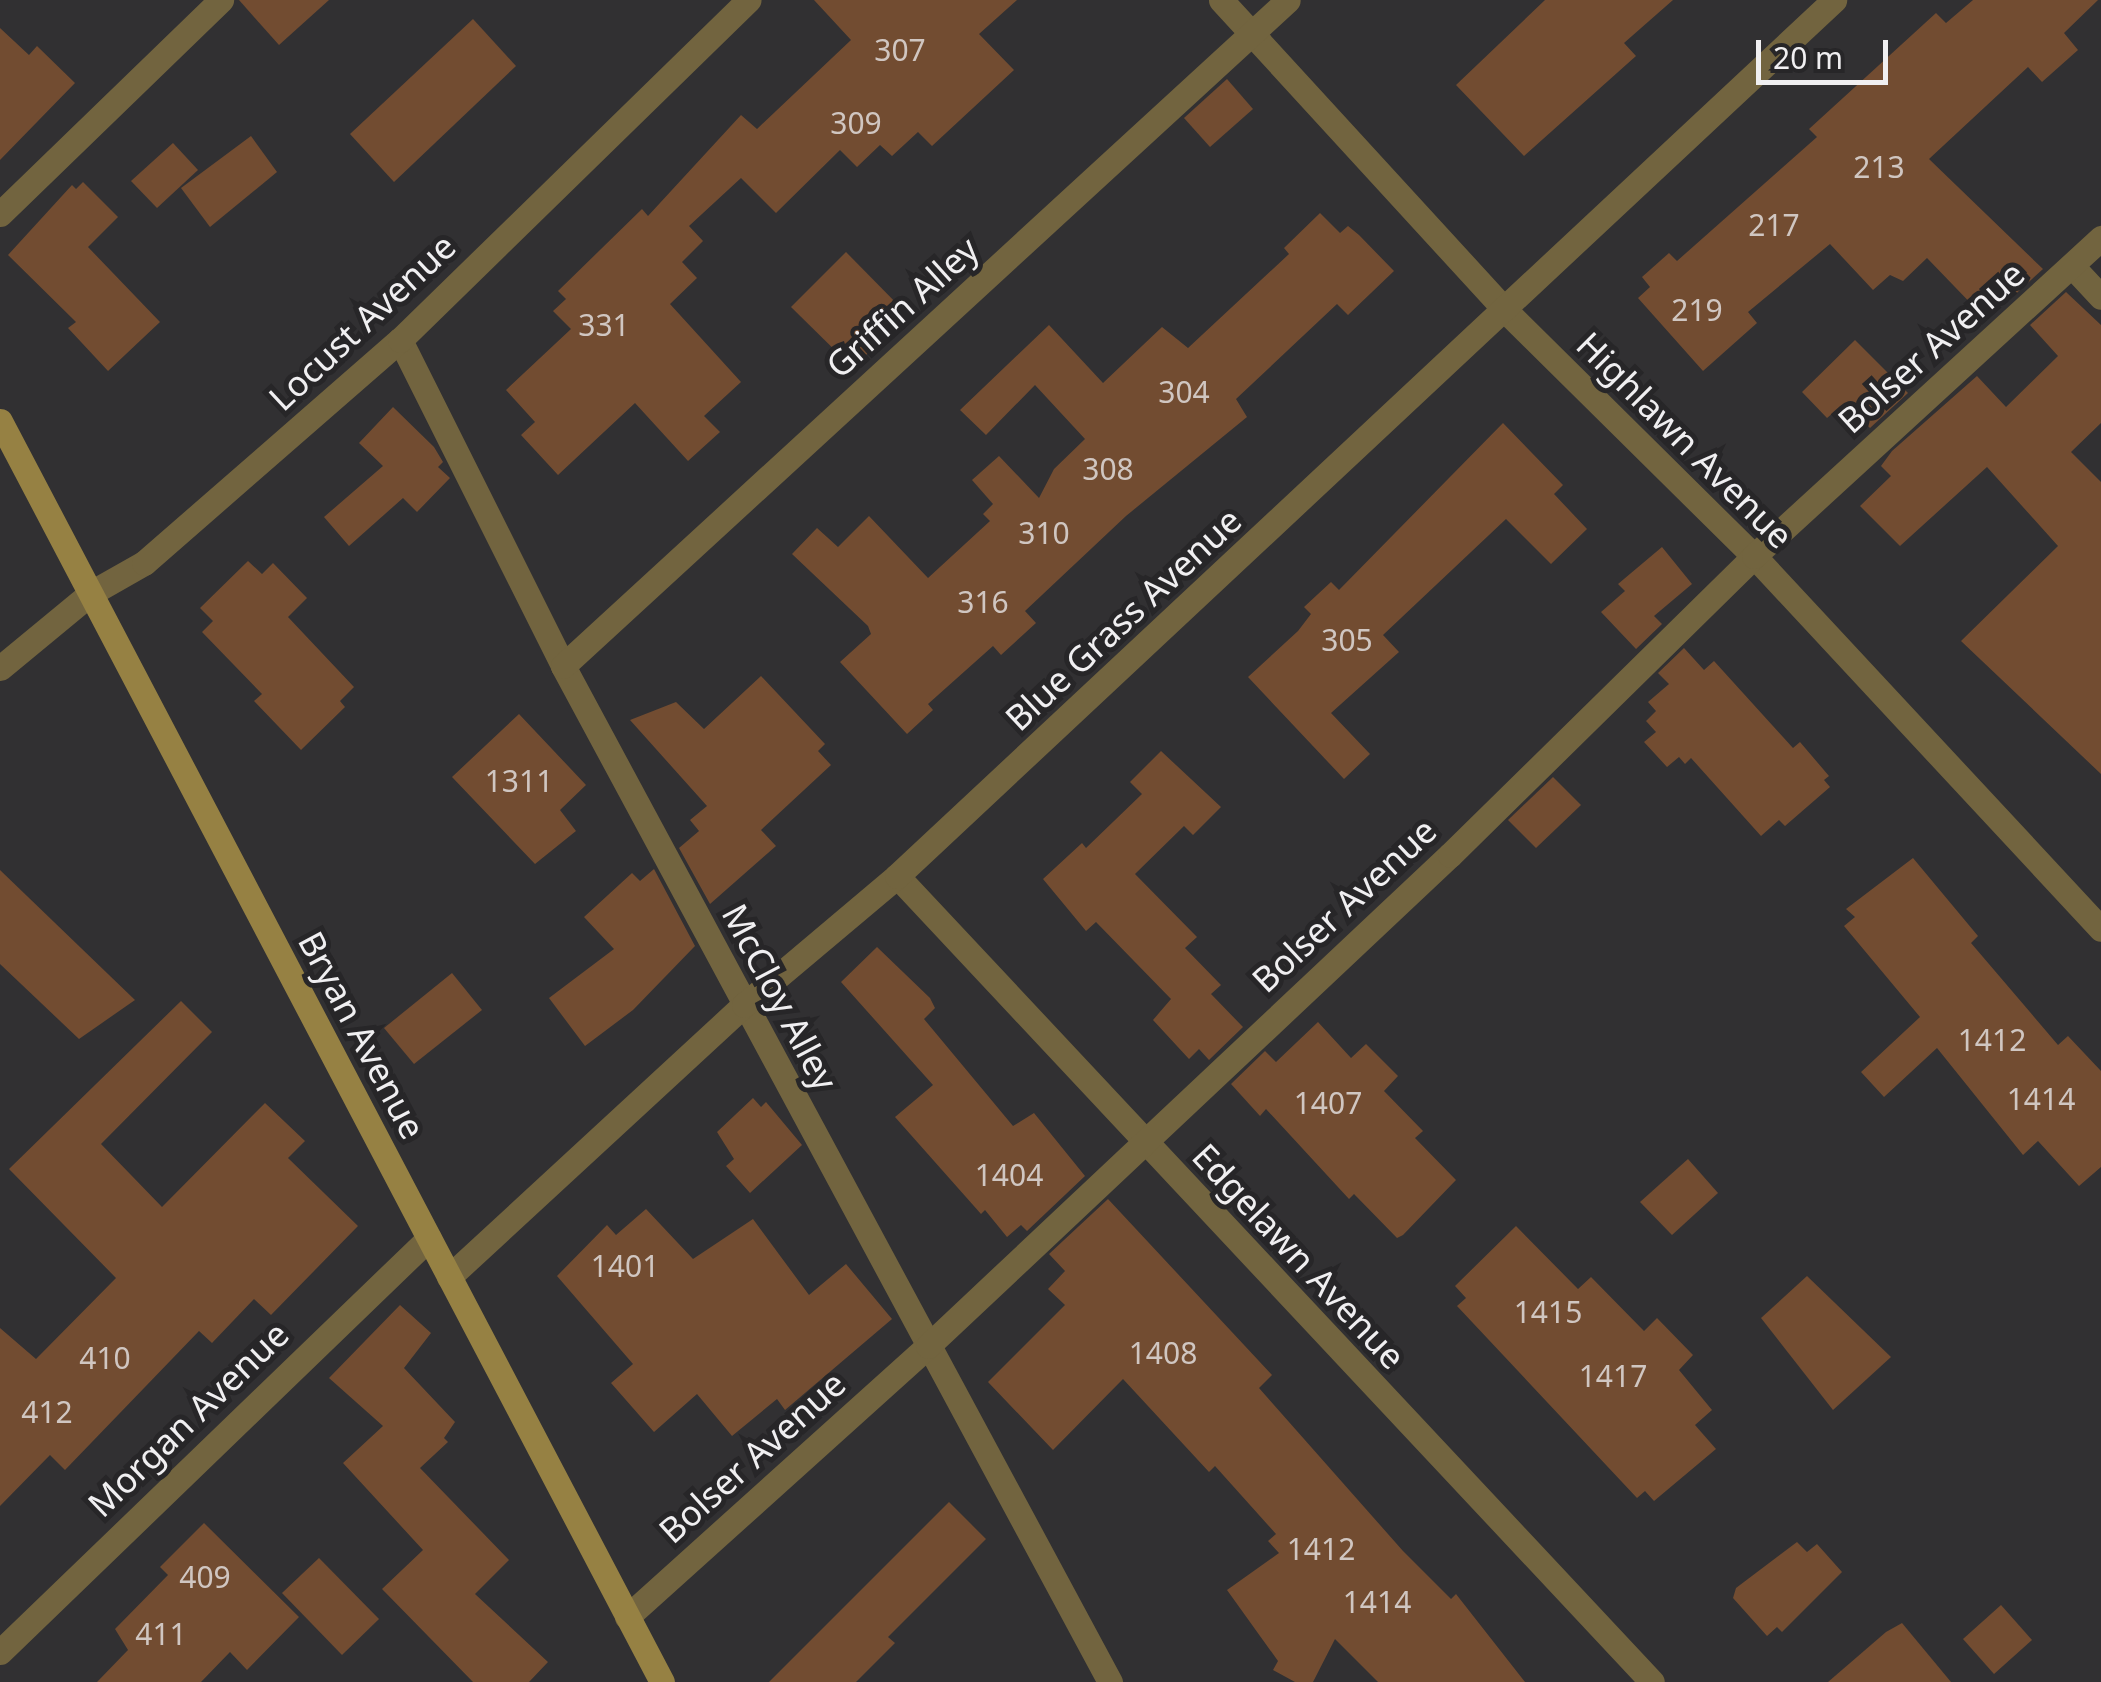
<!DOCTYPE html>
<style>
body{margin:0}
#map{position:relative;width:2101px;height:1682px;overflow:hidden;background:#313032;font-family:"Noto Sans",sans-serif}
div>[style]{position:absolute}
.building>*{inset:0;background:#724c31}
.street>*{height:25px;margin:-12.5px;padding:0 12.5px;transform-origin:12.5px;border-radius:12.5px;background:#72643f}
.secondary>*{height:25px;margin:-12.5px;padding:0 12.5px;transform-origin:12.5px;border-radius:12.5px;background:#968143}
span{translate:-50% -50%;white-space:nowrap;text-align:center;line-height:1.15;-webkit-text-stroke:10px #272628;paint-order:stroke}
.number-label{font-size:30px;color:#d0c6c1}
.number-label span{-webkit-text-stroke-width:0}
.street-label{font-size:35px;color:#f0eff1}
.scale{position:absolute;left:1756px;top:40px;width:132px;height:45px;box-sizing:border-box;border:5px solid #f0eff1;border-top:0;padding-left:12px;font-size:30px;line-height:35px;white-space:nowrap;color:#f0eff1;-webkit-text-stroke:8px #272628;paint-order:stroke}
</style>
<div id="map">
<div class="building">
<i style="clip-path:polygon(239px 0,329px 0,279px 45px)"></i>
<i style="clip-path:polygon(814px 0,1017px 0,979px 34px,1014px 70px,932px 146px,918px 132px,892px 156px,880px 145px,857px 167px,840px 150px,776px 213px,741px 178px,689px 226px,703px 241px,682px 262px,697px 278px,670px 304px,741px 382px,704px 416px,720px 432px,688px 461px,635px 403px,558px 475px,521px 435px,535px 422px,506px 390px,571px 329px,553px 311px,566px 299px,558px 291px,642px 209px,648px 216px,741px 115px,757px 129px,851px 40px)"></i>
<i style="clip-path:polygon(1545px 0,1673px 0,1624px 43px,1636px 56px,1524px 156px,1456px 85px)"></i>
<i style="clip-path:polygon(1973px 0,2098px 0,2064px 33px,2078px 50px,2042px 82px,2028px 67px,1929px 159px,2043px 269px,2009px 300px,2003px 293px,1981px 314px,1927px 258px,1903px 281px,1890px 275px,1873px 290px,1830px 244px,1748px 312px,1757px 323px,1703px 371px,1638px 298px,1650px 287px,1642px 277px,1669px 253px,1677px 261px,1817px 137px,1809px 129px,1936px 13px,1946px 23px)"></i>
<i style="clip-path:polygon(473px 19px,516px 66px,394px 182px,350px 134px)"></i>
<i style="clip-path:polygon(0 28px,29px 55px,37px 46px,75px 83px,0 160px)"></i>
<i style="clip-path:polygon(1227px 79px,1253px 109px,1210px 147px,1184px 118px)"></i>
<i style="clip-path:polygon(251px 136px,277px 172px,210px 227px,181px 188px)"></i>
<i style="clip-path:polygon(173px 143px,198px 170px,157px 208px,131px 181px)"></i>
<i style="clip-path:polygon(83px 182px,118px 217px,88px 247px,160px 322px,108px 371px,68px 328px,76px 322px,8px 255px,72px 185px,76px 189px)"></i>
<i style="clip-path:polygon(1320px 213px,1340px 233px,1348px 226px,1359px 235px,1394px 271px,1348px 315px,1337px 304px,1236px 399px,1247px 417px,1126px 516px,1025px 611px,1036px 623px,1001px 655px,993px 646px,928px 704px,933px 710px,907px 734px,840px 662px,871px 634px,868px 626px,792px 554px,817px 528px,838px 547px,869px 516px,928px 578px,990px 521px,983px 514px,993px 504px,972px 480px,999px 456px,1039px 498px,1054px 469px,1085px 439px,1035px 385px,986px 435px,960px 410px,1049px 325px,1103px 383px,1162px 327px,1188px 348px,1289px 254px,1284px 248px)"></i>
<i style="clip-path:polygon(846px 252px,907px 314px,853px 368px,791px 307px)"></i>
<i style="clip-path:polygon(2066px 292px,2101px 325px,2101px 423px,2071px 452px,2101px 482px,2101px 774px,1961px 641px,2058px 546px,1987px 467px,1900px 546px,1860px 506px,1891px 476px,1881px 466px,1892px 451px,1977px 376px,2006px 407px,2058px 356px,2030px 325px)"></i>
<i style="clip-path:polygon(1855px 340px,1908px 393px,1870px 428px,1845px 403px,1827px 418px,1802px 392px)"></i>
<i style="clip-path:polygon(393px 407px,434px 447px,443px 462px,438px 467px,450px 478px,417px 512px,403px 498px,349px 546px,324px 517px,383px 466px,359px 443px)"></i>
<i style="clip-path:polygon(1503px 423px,1563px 485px,1554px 494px,1587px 529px,1551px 564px,1506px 519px,1383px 635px,1399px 652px,1331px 713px,1370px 754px,1344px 779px,1248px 677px,1298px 631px,1311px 614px,1304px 607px,1331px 582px,1339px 590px)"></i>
<i style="clip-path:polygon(1662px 547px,1692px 584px,1654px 616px,1662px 624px,1636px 649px,1601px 612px,1625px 591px,1618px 584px)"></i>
<i style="clip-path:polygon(248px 561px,262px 574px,273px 563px,307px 598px,288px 617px,354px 687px,340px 701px,345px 707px,301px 750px,254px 701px,262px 694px,202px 632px,213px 621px,200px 608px)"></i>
<i style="clip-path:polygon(1684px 648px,1704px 670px,1714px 661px,1793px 748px,1800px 742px,1829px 776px,1824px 780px,1830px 787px,1785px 826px,1779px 820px,1761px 836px,1691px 758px,1685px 764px,1679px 757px,1667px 767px,1644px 742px,1656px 732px,1646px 721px,1656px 711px,1648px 702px,1669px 684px,1658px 673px)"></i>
<i style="clip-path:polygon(761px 676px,825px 744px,818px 751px,831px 765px,761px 830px,776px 846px,710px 904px,679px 848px,699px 831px,690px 820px,707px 806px,630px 720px,676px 702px,704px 729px)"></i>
<i style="clip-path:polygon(519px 714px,586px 785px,560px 810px,576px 831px,535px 864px,452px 777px)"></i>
<i style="clip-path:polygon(1161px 751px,1221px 807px,1193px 835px,1184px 826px,1135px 874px,1197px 937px,1185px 948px,1221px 985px,1211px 994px,1243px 1027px,1209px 1060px,1199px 1049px,1189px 1059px,1153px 1020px,1171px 999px,1096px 922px,1086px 931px,1043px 879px,1082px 843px,1086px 848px,1142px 794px,1130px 782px)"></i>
<i style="clip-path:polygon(1553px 777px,1581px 805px,1536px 848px,1508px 820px)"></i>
<i style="clip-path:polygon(1913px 858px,1978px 936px,1971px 943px,2058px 1045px,2068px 1036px,2101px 1071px,2101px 1167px,2079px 1186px,2038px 1141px,2023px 1155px,1937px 1048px,1884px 1097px,1861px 1072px,1920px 1017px,1844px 926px,1855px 917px,1846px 909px)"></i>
<i style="clip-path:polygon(654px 869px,695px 946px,633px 1010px,585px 1046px,549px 998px,614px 949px,584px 917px,632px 873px,640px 881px)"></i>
<i style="clip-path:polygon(0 870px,135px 1000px,79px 1039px,0 964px)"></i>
<i style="clip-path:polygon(877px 947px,930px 998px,935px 1008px,924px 1019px,1013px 1126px,1034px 1113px,1085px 1176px,1027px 1231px,1021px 1225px,1007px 1237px,985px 1210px,981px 1214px,895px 1117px,933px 1085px,841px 982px)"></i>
<i style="clip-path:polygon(452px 973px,482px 1010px,414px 1064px,384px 1028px)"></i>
<i style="clip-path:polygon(181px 1001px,212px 1032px,101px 1144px,162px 1207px,265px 1103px,305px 1141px,288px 1158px,358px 1226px,271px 1315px,254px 1299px,212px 1343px,199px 1331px,65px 1470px,50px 1455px,0 1506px,0 1328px,36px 1359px,116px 1278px,9px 1169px)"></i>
<i style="clip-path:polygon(1318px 1022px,1351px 1058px,1366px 1044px,1398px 1076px,1384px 1091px,1423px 1131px,1415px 1138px,1456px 1180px,1403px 1235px,1397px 1238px,1354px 1194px,1349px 1199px,1266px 1109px,1260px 1116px,1231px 1084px,1265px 1051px,1276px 1062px)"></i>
<i style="clip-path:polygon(753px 1098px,761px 1107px,766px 1102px,802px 1145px,750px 1193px,726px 1166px,734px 1159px,717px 1132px)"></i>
<i style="clip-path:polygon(1688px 1159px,1718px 1193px,1672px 1235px,1640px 1202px)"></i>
<i style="clip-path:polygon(1108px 1199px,1272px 1375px,1259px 1388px,1403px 1551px,1451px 1599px,1456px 1594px,1525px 1682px,1378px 1682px,1335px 1639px,1313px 1682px,1295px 1682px,1273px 1670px,1278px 1661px,1227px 1590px,1279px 1553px,1268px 1541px,1276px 1534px,1215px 1466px,1209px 1472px,1123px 1379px,1053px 1450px,988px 1382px,1065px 1305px,1048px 1289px,1065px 1271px,1049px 1254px)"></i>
<i style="clip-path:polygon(646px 1209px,693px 1259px,753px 1219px,809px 1295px,846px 1264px,892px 1319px,785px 1410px,777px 1399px,732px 1436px,697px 1394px,654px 1432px,611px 1383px,633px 1364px,557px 1276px,607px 1225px,616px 1235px)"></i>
<i style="clip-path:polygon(1516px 1226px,1578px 1289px,1591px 1277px,1644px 1331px,1657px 1318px,1693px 1355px,1679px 1370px,1712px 1410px,1695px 1425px,1716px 1449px,1654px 1501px,1645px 1491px,1637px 1498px,1457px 1306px,1466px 1298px,1455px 1286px)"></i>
<i style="clip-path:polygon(1807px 1276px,1891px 1357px,1833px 1410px,1761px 1318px)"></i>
<i style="clip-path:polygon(400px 1305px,431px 1333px,404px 1368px,455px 1422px,444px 1438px,448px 1442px,420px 1468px,509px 1560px,475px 1594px,548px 1662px,529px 1682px,473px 1682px,382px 1589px,423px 1550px,343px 1463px,383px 1426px,329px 1378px)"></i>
<i style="clip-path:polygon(949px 1502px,986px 1539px,888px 1637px,895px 1643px,856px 1682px,769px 1682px)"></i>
<i style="clip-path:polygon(204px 1523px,299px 1617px,247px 1670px,230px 1652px,201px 1682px,97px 1682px,128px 1650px,115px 1629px,168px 1575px,160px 1567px)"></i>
<i style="clip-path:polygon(1797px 1542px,1807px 1552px,1817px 1544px,1842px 1572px,1782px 1632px,1777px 1627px,1767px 1636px,1733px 1598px,1736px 1588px)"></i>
<i style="clip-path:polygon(319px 1558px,379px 1619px,342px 1655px,282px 1593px)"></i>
<i style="clip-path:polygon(2001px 1605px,2032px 1640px,1994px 1674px,1963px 1639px)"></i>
<i style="clip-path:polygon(1902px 1623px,1951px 1682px,1828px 1682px,1886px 1632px)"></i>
</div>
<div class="street">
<i style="left:1221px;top:0;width:422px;rotate:47.5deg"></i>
<i style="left:1506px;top:311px;width:349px;rotate:44.7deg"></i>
<i style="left:1754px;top:556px;width:509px;rotate:47.07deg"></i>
<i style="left:0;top:214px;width:308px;rotate:-44.1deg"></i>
<i style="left:2072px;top:266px;width:42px;rotate:46.9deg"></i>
<i style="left:400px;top:340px;width:364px;rotate:63.4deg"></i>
<i style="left:563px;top:666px;width:1154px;rotate:61.7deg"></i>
<i style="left:563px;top:666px;width:984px;rotate:-42.57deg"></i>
<i style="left:0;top:668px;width:118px;rotate:-39.5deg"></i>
<i style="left:91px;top:593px;width:61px;rotate:-29.5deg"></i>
<i style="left:144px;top:563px;width:340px;rotate:-41.1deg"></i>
<i style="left:400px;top:340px;width:487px;rotate:-44.3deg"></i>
<i style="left:897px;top:876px;width:1104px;rotate:46.87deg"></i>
<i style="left:449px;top:1277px;width:401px;rotate:-42.7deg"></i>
<i style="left:744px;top:1005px;width:200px;rotate:-40.1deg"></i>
<i style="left:897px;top:876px;width:1283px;rotate:-43.07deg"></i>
<i style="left:627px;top:1617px;width:405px;rotate:-42deg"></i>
<i style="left:928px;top:1346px;width:717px;rotate:-43.25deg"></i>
<i style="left:1450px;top:855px;width:426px;rotate:-44.5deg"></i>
<i style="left:1754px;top:556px;width:471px;rotate:-42.5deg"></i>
<i style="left:0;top:1652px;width:596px;rotate:-43.98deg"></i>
</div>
<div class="secondary">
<i style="left:0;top:421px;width:1424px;rotate:62.3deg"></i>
</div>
<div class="number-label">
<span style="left:900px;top:50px">307</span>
<span style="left:856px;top:123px">309</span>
<span style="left:1879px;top:167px">213</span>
<span style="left:1774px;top:225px">217</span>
<span style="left:1697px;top:310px">219</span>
<span style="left:604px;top:325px">331</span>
<span style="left:1184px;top:392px">304</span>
<span style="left:1108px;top:469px">308</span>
<span style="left:1044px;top:533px">310</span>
<span style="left:983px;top:602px">316</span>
<span style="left:1347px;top:640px">305</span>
<span style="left:519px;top:781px">1311</span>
<span style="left:1992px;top:1040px">1412</span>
<span style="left:2041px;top:1099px">1414</span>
<span style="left:1328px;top:1103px">1407</span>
<span style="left:1009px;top:1175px">1404</span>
<span style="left:625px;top:1266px">1401</span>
<span style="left:1548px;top:1312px">1415</span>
<span style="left:1163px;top:1353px">1408</span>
<span style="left:105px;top:1358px">410</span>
<span style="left:1613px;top:1376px">1417</span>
<span style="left:47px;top:1412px">412</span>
<span style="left:1321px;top:1549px">1412</span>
<span style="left:205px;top:1577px">409</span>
<span style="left:1377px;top:1602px">1414</span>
<span style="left:161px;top:1634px">411</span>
</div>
<div class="street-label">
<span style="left:902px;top:307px;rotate:-42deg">Griffin Alley</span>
<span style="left:362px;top:322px;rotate:-43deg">Locust Avenue</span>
<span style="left:1931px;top:347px;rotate:-42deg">Bolser Avenue</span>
<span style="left:1685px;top:440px;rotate:45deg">Highlawn Avenue</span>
<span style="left:1123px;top:619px;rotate:-43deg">Blue Grass Avenue</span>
<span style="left:1344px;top:905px;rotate:-43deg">Bolser Avenue</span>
<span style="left:780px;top:997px;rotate:62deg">McCloy Alley</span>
<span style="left:362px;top:1035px;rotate:62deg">Bryan Avenue</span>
<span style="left:1299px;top:1256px;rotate:47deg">Edgelawn Avenue</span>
<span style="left:188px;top:1419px;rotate:-44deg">Morgan Avenue</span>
<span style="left:752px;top:1457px;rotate:-42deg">Bolser Avenue</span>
</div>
<div class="scale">20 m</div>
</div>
